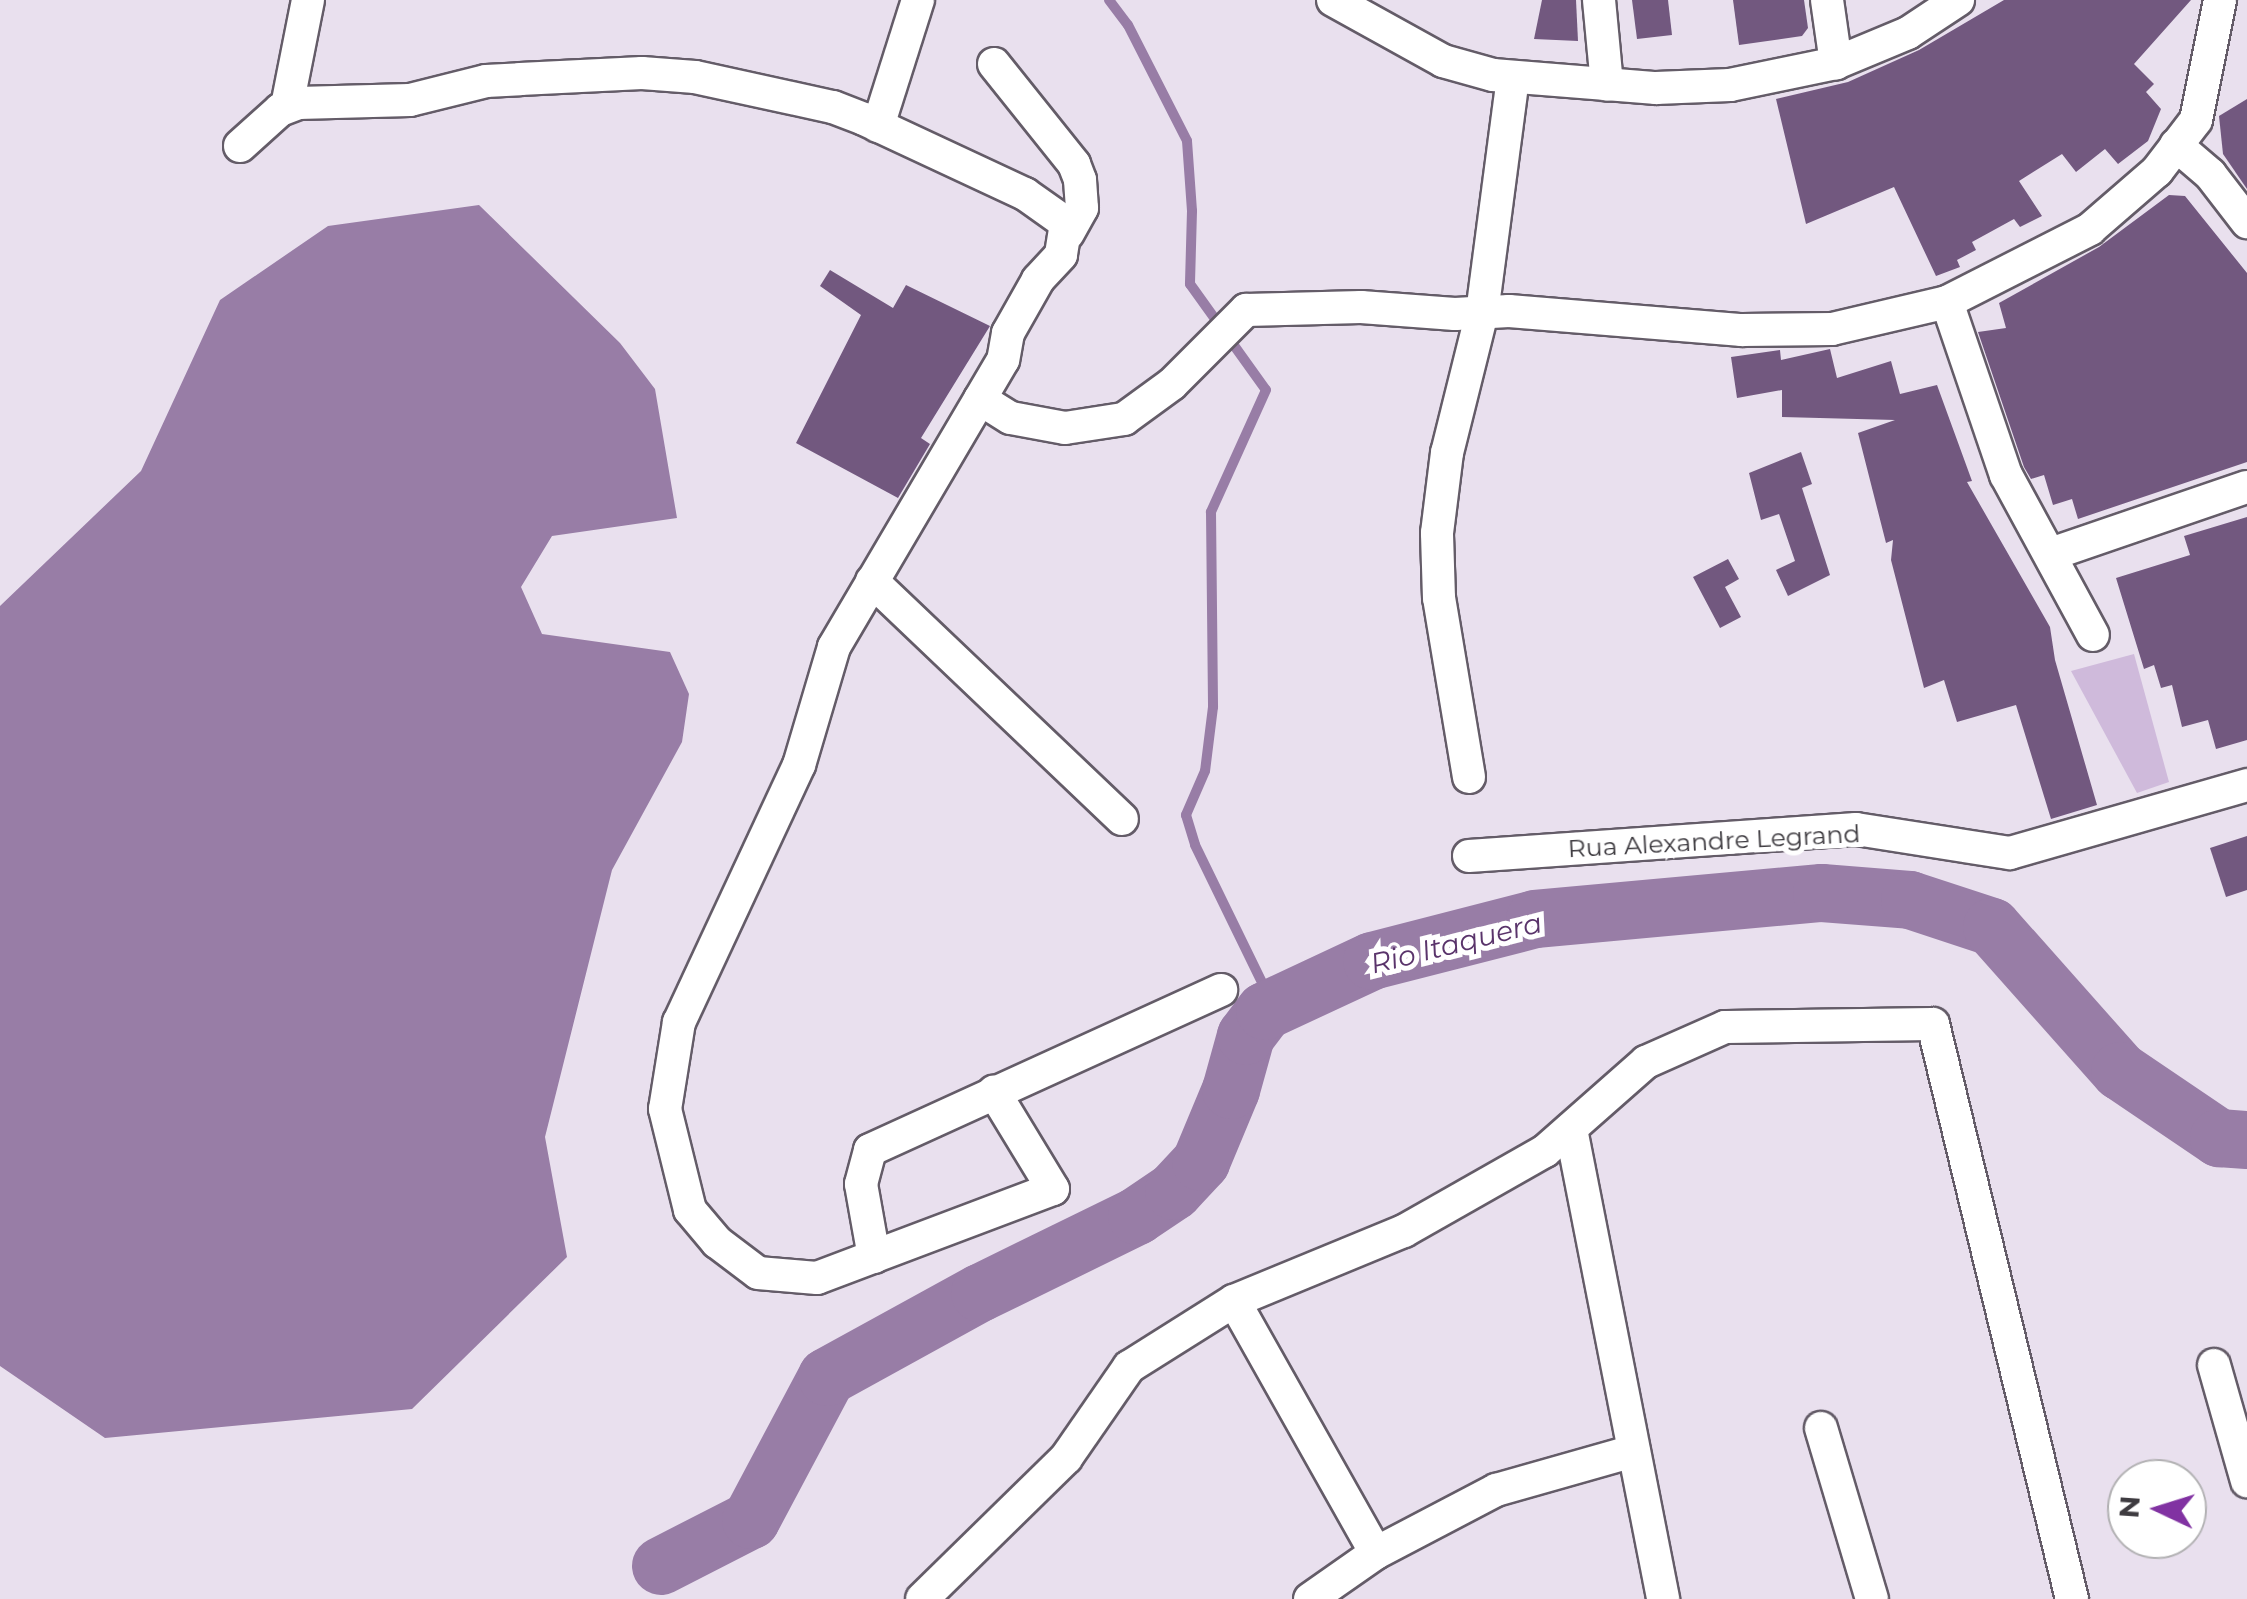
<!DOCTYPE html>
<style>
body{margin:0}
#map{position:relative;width:2247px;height:1599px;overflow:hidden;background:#e9e0ee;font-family:Montserrat,sans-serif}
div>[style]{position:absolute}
.green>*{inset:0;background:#cfbadb}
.water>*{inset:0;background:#987da6}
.stream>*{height:10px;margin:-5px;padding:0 5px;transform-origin:5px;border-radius:5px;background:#987da6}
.river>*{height:58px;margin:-29px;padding:0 29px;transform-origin:29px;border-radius:29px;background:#987da6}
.building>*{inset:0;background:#72587f}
.roads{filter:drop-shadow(2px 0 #645c68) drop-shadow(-2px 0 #645c68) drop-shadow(0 2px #645c68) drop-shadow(0 -2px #645c68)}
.minor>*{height:32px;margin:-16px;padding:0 16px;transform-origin:16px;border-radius:16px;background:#fff}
span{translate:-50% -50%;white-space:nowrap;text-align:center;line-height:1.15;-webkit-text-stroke:10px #fff;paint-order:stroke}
.street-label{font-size:25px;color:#3e3b40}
.water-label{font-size:28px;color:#5a346b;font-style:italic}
.north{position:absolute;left:2107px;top:1459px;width:100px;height:100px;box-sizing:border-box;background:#fff;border:2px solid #b2b1b3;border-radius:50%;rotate:274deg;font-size:28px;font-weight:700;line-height:40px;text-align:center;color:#3e3b40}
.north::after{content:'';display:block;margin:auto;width:35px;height:45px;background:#8132a2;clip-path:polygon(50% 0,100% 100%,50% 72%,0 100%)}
</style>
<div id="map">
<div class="green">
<i style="clip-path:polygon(2134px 654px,2169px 782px,2137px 793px,2071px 671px)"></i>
</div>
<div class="water">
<i style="clip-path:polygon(479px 205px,620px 343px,655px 389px,677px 518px,552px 536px,521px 587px,542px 634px,670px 652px,689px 694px,682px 742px,612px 870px,545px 1137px,567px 1257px,412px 1409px,105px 1438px,0 1366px,0 606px,141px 471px,220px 300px,328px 226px)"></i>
</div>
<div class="stream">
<i style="left:1109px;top:0;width:31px;rotate:53deg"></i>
<i style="left:1128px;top:25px;width:130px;rotate:63deg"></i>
<i style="left:1187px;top:141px;width:70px;rotate:85.9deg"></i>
<i style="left:1192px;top:211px;width:73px;rotate:91.6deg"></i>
<i style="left:1190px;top:284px;width:130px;rotate:54.4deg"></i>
<i style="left:1266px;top:390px;width:134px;rotate:114.3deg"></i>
<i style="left:1211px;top:512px;width:195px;rotate:89.4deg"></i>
<i style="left:1213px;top:707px;width:64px;rotate:97.1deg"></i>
<i style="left:1205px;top:771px;width:48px;rotate:113.4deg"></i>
<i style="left:1186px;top:815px;width:31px;rotate:73deg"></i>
<i style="left:1195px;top:845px;width:180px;rotate:64deg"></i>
</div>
<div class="river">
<i style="left:661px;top:1566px;width:101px;rotate:-27.1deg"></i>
<i style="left:751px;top:1520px;width:162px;rotate:-62deg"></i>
<i style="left:827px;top:1377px;width:175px;rotate:-28.8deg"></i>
<i style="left:980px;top:1293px;width:175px;rotate:-26.1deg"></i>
<i style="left:1137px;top:1216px;width:45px;rotate:-34deg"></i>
<i style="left:1174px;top:1191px;width:40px;rotate:-47deg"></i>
<i style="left:1201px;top:1162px;width:78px;rotate:-67.4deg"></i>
<i style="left:1231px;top:1090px;width:56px;rotate:-74.5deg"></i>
<i style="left:1246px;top:1036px;width:31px;rotate:-53deg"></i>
<i style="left:1265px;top:1011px;width:118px;rotate:-25deg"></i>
<i style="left:1372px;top:961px;width:168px;rotate:-14.4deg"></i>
<i style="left:1535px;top:919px;width:288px;rotate:-5.2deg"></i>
<i style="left:1822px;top:893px;width:88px;rotate:4.5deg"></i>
<i style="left:1910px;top:900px;width:86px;rotate:18.2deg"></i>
<i style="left:1992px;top:927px;width:193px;rotate:48.4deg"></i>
<i style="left:2120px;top:1071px;width:120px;rotate:34.1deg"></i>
<i style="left:2219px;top:1138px;width:28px;rotate:4deg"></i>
</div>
<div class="building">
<i style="clip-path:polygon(1542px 0,1576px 0,1578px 41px,1534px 39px)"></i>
<i style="clip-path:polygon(1632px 0,1668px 0,1672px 35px,1637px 39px)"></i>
<i style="clip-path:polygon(1733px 0,1804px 0,1808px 28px,1802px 36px,1739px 45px)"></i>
<i style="clip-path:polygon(2004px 0,2191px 0,2134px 64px,2154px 84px,2146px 92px,2161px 109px,2148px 141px,2118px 164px,2105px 149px,2076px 172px,2062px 154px,2019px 181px,2042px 216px,2020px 227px,2014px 219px,1972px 242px,1976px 250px,1957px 260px,1960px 267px,1936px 276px,1894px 187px,1806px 224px,1776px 99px,1848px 82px,1919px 50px)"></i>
<i style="clip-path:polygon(2247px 99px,2247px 189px,2223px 154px,2219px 116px)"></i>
<i style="clip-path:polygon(2169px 195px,2185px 196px,2247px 273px,2247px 462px,2078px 519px,2072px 499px,2053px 505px,2044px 475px,2031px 479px,2024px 467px,1978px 332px,2006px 328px,1999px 303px,2099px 247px)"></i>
<i style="clip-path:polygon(830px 270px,893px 308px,906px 285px,990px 326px,921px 438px,930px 444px,898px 498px,796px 443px,861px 315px,820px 286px)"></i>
<i style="clip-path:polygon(1830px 349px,1837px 378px,1891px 361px,1900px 394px,1937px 385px,1972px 481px,1967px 482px,2050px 627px,2055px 660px,2097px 805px,2051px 819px,2016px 705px,1957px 722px,1944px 680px,1924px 688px,1891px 560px,1893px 540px,1886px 543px,1858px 433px,1895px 420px,1782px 417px,1782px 390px,1737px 398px,1731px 357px,1780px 350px,1781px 360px)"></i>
<i style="clip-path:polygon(1801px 452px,1812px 484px,1802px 488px,1830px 575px,1788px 596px,1776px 570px,1795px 561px,1779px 514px,1761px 520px,1749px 473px)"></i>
<i style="clip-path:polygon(2247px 517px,2247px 740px,2216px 749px,2208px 720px,2182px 727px,2172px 685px,2161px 688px,2154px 665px,2144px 669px,2116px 578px,2190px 555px,2184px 536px)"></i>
<i style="clip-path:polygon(1728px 559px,1739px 579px,1725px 587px,1741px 617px,1720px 628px,1693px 577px)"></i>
<i style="clip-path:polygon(2247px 836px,2247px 890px,2226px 897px,2210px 848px)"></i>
</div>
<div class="roads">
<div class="minor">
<i style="left:1333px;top:0;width:126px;rotate:29deg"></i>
<i style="left:1443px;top:61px;width:52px;rotate:15.6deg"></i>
<i style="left:1493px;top:75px;width:164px;rotate:4.6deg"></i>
<i style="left:1656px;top:88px;width:74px;rotate:-2.3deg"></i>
<i style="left:1730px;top:85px;width:108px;rotate:-11.7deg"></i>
<i style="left:1836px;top:63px;width:78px;rotate:-22.6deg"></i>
<i style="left:1908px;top:33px;width:60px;rotate:-33.4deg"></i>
<i style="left:1599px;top:0;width:85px;rotate:84.6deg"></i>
<i style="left:1827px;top:0;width:64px;rotate:81.9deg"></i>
<i style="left:994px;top:64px;width:128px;rotate:51.3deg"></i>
<i style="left:1074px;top:164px;width:17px;rotate:69deg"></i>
<i style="left:1080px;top:180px;width:28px;rotate:86deg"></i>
<i style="left:1082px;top:208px;width:29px;rotate:119deg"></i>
<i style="left:287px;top:106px;width:108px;rotate:-78.8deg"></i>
<i style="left:878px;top:126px;width:132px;rotate:-72.4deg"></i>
<i style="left:2176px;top:145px;width:45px;rotate:40.5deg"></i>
<i style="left:2210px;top:174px;width:61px;rotate:52.4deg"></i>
<i style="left:240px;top:146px;width:54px;rotate:-42deg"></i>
<i style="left:280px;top:110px;width:19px;rotate:-21deg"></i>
<i style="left:298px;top:103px;width:112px;rotate:-1.5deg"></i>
<i style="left:410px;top:100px;width:78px;rotate:-14deg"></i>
<i style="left:486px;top:81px;width:34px;rotate:-3deg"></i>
<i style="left:520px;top:79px;width:122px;rotate:-2.8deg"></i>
<i style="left:642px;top:73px;width:53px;rotate:4.3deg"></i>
<i style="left:695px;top:77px;width:141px;rotate:12.3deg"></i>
<i style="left:833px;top:107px;width:33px;rotate:21deg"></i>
<i style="left:864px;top:119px;width:178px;rotate:25deg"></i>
<i style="left:1025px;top:194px;width:50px;rotate:35.3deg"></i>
<i style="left:1066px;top:223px;width:32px;rotate:99deg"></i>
<i style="left:1061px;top:255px;width:34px;rotate:133deg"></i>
<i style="left:1038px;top:280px;width:61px;rotate:119.5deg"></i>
<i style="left:1008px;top:333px;width:27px;rotate:100deg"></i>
<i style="left:1003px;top:360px;width:333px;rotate:120.5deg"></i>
<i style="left:834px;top:647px;width:123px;rotate:106.5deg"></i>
<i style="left:799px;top:765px;width:284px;rotate:115deg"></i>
<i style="left:679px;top:1022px;width:88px;rotate:99.1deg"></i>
<i style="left:665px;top:1109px;width:104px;rotate:76.1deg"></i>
<i style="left:690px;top:1210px;width:42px;rotate:49.8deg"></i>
<i style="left:717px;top:1242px;width:51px;rotate:37.1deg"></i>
<i style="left:758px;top:1273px;width:59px;rotate:4.8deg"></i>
<i style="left:817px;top:1278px;width:252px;rotate:-20.7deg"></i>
<i style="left:1053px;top:1189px;width:114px;rotate:-121.3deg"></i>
<i style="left:1947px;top:302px;width:183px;rotate:71.2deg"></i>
<i style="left:2006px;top:475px;width:182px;rotate:61.5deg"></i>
<i style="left:980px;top:399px;width:36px;rotate:32deg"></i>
<i style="left:1011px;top:418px;width:55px;rotate:10.5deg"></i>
<i style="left:1065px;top:428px;width:60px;rotate:-8.7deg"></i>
<i style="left:1124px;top:419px;width:59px;rotate:-36.1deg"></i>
<i style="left:1172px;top:384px;width:105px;rotate:-45deg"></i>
<i style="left:1246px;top:310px;width:115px;rotate:-1.5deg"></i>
<i style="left:1361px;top:307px;width:94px;rotate:4.3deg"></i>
<i style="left:1455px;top:314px;width:54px;rotate:-3.2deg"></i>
<i style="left:1509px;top:311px;width:234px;rotate:4.7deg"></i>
<i style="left:1742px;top:330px;width:90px;rotate:-0.6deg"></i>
<i style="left:1832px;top:329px;width:118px;rotate:-13.2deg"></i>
<i style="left:1947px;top:302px;width:161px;rotate:-27deg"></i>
<i style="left:2090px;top:229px;width:89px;rotate:-40.9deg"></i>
<i style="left:2157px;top:171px;width:64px;rotate:-52.6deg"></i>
<i style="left:2196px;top:120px;width:122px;rotate:-78.7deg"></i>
<i style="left:2051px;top:554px;width:207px;rotate:-18.9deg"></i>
<i style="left:872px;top:581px;width:345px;rotate:43.6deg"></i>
<i style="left:1469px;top:777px;width:181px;rotate:-99.5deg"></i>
<i style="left:1439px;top:598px;width:65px;rotate:-91.8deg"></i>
<i style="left:1437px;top:533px;width:81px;rotate:-82.9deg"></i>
<i style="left:1447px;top:453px;width:144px;rotate:-76deg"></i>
<i style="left:1482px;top:313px;width:237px;rotate:-82.5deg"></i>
<i style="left:1469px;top:856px;width:388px;rotate:-4deg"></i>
<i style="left:1856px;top:829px;width:156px;rotate:8.9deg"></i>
<i style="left:2010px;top:853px;width:247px;rotate:-16deg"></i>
<i style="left:1571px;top:1129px;width:479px;rotate:78.9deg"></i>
<i style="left:874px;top:1257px;width:74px;rotate:-100.1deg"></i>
<i style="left:861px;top:1184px;width:35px;rotate:-75deg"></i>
<i style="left:870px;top:1150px;width:386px;rotate:-24.5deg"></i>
<i style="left:1234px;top:1301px;width:289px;rotate:60.6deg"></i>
<i style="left:2214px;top:1365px;width:121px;rotate:74.1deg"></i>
<i style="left:1821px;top:1428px;width:178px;rotate:73.4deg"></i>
<i style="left:922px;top:1599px;width:202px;rotate:-44.4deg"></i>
<i style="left:1066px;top:1458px;width:111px;rotate:-55.3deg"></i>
<i style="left:1129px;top:1367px;width:124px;rotate:-32.2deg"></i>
<i style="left:1234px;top:1301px;width:184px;rotate:-22.4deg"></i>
<i style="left:1404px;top:1231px;width:162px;rotate:-29.6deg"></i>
<i style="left:1545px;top:1151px;width:135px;rotate:-41.4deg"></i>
<i style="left:1646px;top:1062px;width:86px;rotate:-23.9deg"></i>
<i style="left:1725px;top:1027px;width:208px;rotate:-0.8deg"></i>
<i style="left:1933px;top:1024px;width:592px;rotate:76.41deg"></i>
<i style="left:1310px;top:1599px;width:80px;rotate:-34.9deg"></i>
<i style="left:1376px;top:1553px;width:136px;rotate:-27.7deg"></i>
<i style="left:1496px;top:1490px;width:143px;rotate:-15.8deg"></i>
</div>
</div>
<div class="street-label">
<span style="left:1714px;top:841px;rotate:-3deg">Rua Alexandre Legrand</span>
</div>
<div class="water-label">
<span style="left:1456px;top:943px;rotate:-14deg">Rio Itaquera</span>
</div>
<div class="north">N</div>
</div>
